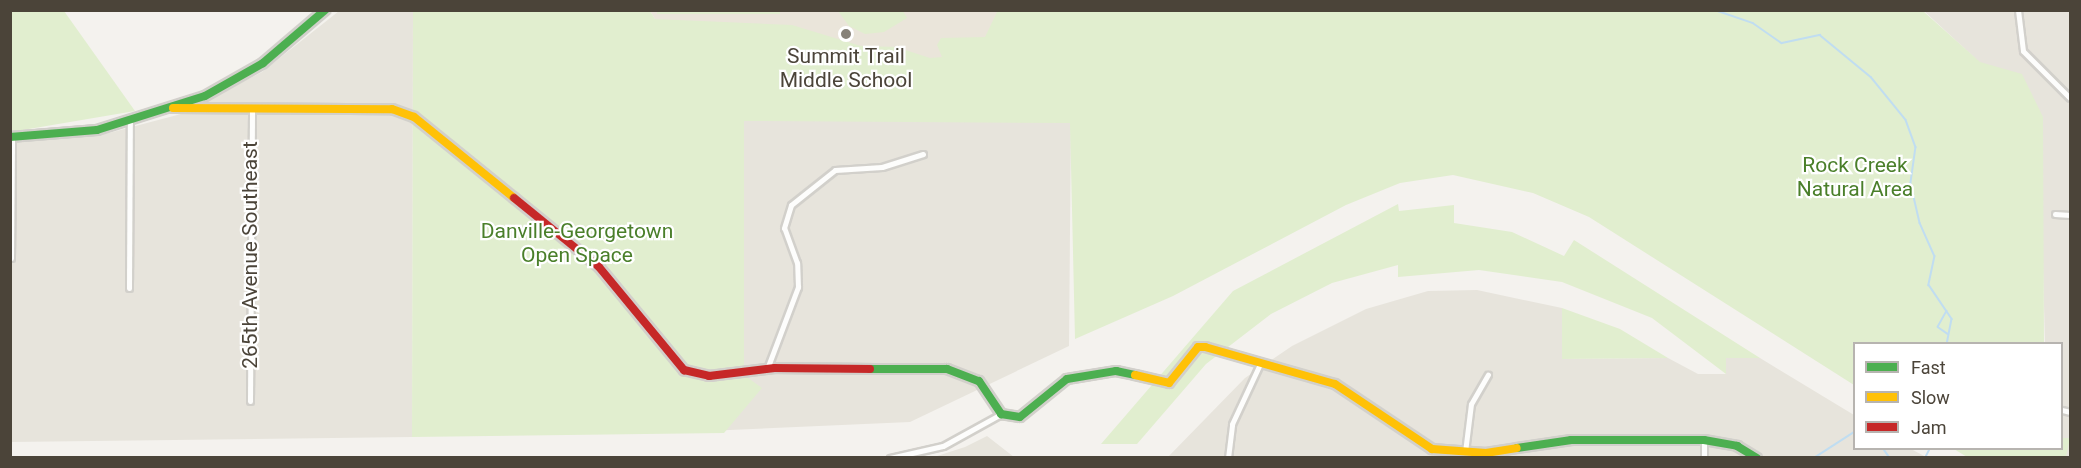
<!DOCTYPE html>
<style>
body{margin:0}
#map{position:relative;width:2081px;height:468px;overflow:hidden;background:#f4f2ee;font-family:Roboto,sans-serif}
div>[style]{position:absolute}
.residential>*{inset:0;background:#e7e4dc}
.education>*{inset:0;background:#eae5da}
.green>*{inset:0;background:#e1eecf}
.stream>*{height:1.5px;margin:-0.75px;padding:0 0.75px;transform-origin:0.75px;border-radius:0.75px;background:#c0ddf1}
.roads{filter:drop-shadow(2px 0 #d2d0cb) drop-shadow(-2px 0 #d2d0cb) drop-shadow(0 2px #d2d0cb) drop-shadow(0 -2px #d2d0cb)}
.street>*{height:5px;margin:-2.5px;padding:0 2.5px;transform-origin:2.5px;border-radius:2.5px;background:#fdfdfc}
.fast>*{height:8px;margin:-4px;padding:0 4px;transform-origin:4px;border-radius:4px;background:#4caf50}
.slow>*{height:8px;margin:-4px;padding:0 4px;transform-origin:4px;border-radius:4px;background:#ffc107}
.jam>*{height:8px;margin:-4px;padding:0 4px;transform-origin:4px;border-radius:4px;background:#c62828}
.dots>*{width:16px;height:16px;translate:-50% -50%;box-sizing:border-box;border:3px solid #fff;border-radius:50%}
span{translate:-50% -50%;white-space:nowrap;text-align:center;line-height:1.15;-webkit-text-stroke:4.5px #fff;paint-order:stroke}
.poi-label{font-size:21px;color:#4b4439}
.park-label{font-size:21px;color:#4a7f2a}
.street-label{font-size:21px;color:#4b4439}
.frame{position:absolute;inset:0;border:12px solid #4b4439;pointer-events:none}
.legend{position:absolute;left:1853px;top:342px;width:210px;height:108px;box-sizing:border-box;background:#fff;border:2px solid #b7b4b0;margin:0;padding:8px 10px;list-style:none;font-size:18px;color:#4b4439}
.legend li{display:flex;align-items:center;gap:12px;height:30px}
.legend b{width:30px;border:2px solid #b7b4b0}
</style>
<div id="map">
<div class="residential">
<i style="clip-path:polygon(339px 11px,413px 11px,412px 437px,11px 442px,11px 143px,109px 133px,181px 114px,262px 72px)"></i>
<i style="clip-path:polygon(1924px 11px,2070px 11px,2070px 457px,2022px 457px,2062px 448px,2062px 344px,2045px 343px,2039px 117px)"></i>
<i style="clip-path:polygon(1071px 117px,1069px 346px,910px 422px,684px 432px,742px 118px)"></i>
<i style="clip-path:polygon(1477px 290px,1562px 308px,1562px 359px,1668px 358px,1698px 374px,1726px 374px,1726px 358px,1760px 358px,1854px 415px,1854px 448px,1911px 449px,1926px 457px,1167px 458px,1245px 378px,1292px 346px,1366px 309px,1428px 291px)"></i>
<i style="clip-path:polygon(987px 436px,1014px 457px,934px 457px,965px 447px)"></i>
</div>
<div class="education">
<i style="clip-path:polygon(650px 11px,1016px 11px,1040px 58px,679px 58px)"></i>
</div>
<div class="green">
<i style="clip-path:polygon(11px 10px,64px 11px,135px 111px,11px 132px)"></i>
<i style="clip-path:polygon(998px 10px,1923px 11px,1980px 62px,2022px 74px,2043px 117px,2044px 343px,1854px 344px,1854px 385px,1589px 217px,1533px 193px,1453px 175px,1400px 183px,1346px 205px,1173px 296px,1075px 339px,1070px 123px,744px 121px,744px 375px,762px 388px,724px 433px,412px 437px,413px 11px,650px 11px,655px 19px,792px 25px,861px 46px,896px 47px,930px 58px,942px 57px,937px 45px,941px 38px,985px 37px)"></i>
<i style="clip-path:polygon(780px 11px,780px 14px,657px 14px,657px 10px)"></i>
<i style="clip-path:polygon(838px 11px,903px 11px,907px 18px,884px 32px,865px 34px,849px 26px)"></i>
<i style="clip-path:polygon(1398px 204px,1399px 211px,1454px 205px,1454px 223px,1512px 232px,1564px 256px,1574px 240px,1760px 358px,1726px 358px,1726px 374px,1652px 318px,1562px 282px,1479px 270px,1398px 277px,1398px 265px,1332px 283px,1271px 314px,1206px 364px,1137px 444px,1101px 444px,1233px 291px)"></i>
<i style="clip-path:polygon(1562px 308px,1620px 329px,1668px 358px,1562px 359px)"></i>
<i style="clip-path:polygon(2062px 438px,2070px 438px,2066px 457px,1967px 457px,1954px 449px,2062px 448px)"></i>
</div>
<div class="stream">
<i style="left:1715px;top:10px;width:40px;rotate:18.9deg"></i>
<i style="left:1753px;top:23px;width:35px;rotate:35deg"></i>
<i style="left:1782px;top:43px;width:39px;rotate:-12deg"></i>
<i style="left:1820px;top:35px;width:66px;rotate:39.5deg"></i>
<i style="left:1871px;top:77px;width:55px;rotate:50.9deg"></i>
<i style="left:1906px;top:120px;width:29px;rotate:70deg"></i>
<i style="left:1916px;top:147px;width:37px;rotate:98deg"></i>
<i style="left:1911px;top:184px;width:40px;rotate:77deg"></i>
<i style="left:1920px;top:223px;width:36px;rotate:66deg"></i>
<i style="left:1935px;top:256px;width:30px;rotate:102deg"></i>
<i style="left:1929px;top:285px;width:41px;rotate:55.9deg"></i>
<i style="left:1952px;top:319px;width:25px;rotate:101deg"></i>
<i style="left:1947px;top:311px;width:18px;rotate:119deg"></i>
<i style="left:1938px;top:327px;width:12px;rotate:35deg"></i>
<i style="left:1883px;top:448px;width:12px;rotate:55deg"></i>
<i style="left:1814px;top:458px;width:48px;rotate:-33deg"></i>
<i style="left:1925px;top:458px;width:9px;rotate:-63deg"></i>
</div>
<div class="roads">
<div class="street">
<i style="left:2018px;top:10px;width:41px;rotate:83deg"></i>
<i style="left:2023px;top:51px;width:66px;rotate:45deg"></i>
<i style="left:2055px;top:214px;width:15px;rotate:4deg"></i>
<i style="left:11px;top:258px;width:122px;rotate:-89.5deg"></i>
<i style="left:129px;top:288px;width:166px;rotate:-89.7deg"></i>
<i style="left:767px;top:369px;width:88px;rotate:-69.3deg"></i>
<i style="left:798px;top:287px;width:24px;rotate:-92deg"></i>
<i style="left:797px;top:263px;width:37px;rotate:-110deg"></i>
<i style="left:784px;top:228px;width:24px;rotate:-73deg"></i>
<i style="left:791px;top:205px;width:56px;rotate:-38.5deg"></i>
<i style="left:835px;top:170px;width:47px;rotate:-3.7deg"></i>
<i style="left:882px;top:167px;width:43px;rotate:-17.6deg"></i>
<i style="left:250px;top:401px;width:291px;rotate:-89.6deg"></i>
<i style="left:2062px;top:410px;width:8px;rotate:14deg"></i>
<i style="left:1465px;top:452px;width:48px;rotate:-82.9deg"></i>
<i style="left:1471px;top:404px;width:34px;rotate:-60deg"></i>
<i style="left:890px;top:458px;width:54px;rotate:-12.8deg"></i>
<i style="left:943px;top:446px;width:66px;rotate:-28.9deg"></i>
<i style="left:1228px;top:458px;width:34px;rotate:-83deg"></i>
<i style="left:1232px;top:424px;width:64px;rotate:-65deg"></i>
<i style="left:1704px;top:458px;width:18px;rotate:-90deg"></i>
</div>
<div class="fast">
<i style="left:10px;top:137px;width:87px;rotate:-4.6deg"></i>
<i style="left:97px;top:130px;width:113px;rotate:-17.5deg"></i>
<i style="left:205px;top:96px;width:67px;rotate:-29.6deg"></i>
<i style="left:263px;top:63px;width:82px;rotate:-40.5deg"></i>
<i style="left:870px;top:369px;width:77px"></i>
<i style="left:947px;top:369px;width:34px;rotate:21deg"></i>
<i style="left:979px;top:381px;width:40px;rotate:56deg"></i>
<i style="left:1001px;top:414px;width:19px;rotate:9deg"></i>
<i style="left:1020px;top:417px;width:60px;rotate:-39deg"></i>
<i style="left:1067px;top:379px;width:50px;rotate:-9.3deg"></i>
<i style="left:1116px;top:371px;width:19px;rotate:12deg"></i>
<i style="left:1517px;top:448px;width:55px;rotate:-8.4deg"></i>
<i style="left:1571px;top:440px;width:133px"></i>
<i style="left:1704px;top:440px;width:34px;rotate:10deg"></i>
<i style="left:1737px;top:446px;width:23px;rotate:31deg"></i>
</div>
<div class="slow">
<i style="left:173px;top:108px;width:219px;rotate:0.3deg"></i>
<i style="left:392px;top:109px;width:23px;rotate:20deg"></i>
<i style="left:414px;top:117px;width:129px;rotate:39deg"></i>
<i style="left:1135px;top:375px;width:35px;rotate:13deg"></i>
<i style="left:1169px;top:383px;width:46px;rotate:-51.1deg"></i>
<i style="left:1198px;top:347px;width:7px"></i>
<i style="left:1205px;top:347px;width:135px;rotate:15.9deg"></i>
<i style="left:1335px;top:384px;width:117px;rotate:33.8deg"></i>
<i style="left:1432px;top:449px;width:54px;rotate:4.2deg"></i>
<i style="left:1486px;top:453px;width:31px;rotate:-9deg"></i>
</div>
<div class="jam">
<i style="left:514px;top:198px;width:109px;rotate:39.1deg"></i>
<i style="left:599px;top:267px;width:134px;rotate:50.5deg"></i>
<i style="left:684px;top:370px;width:26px;rotate:13deg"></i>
<i style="left:709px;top:376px;width:66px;rotate:-6.9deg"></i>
<i style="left:775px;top:368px;width:95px;rotate:0.6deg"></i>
</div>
</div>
<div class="dots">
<i style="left:846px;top:34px;background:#868178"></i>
</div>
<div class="poi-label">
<span style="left:846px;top:68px">Summit Trail<br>Middle School</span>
</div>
<div class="park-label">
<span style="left:1855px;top:177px">Rock Creek<br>Natural Area</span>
<span style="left:577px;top:243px">Danville-Georgetown<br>Open Space</span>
</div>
<div class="street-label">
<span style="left:250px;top:255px;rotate:-90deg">265th Avenue Southeast</span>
</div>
<div class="frame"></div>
<ul class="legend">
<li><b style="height:8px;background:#4caf50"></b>Fast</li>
<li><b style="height:8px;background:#ffc107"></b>Slow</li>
<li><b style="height:8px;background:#c62828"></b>Jam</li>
</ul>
</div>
